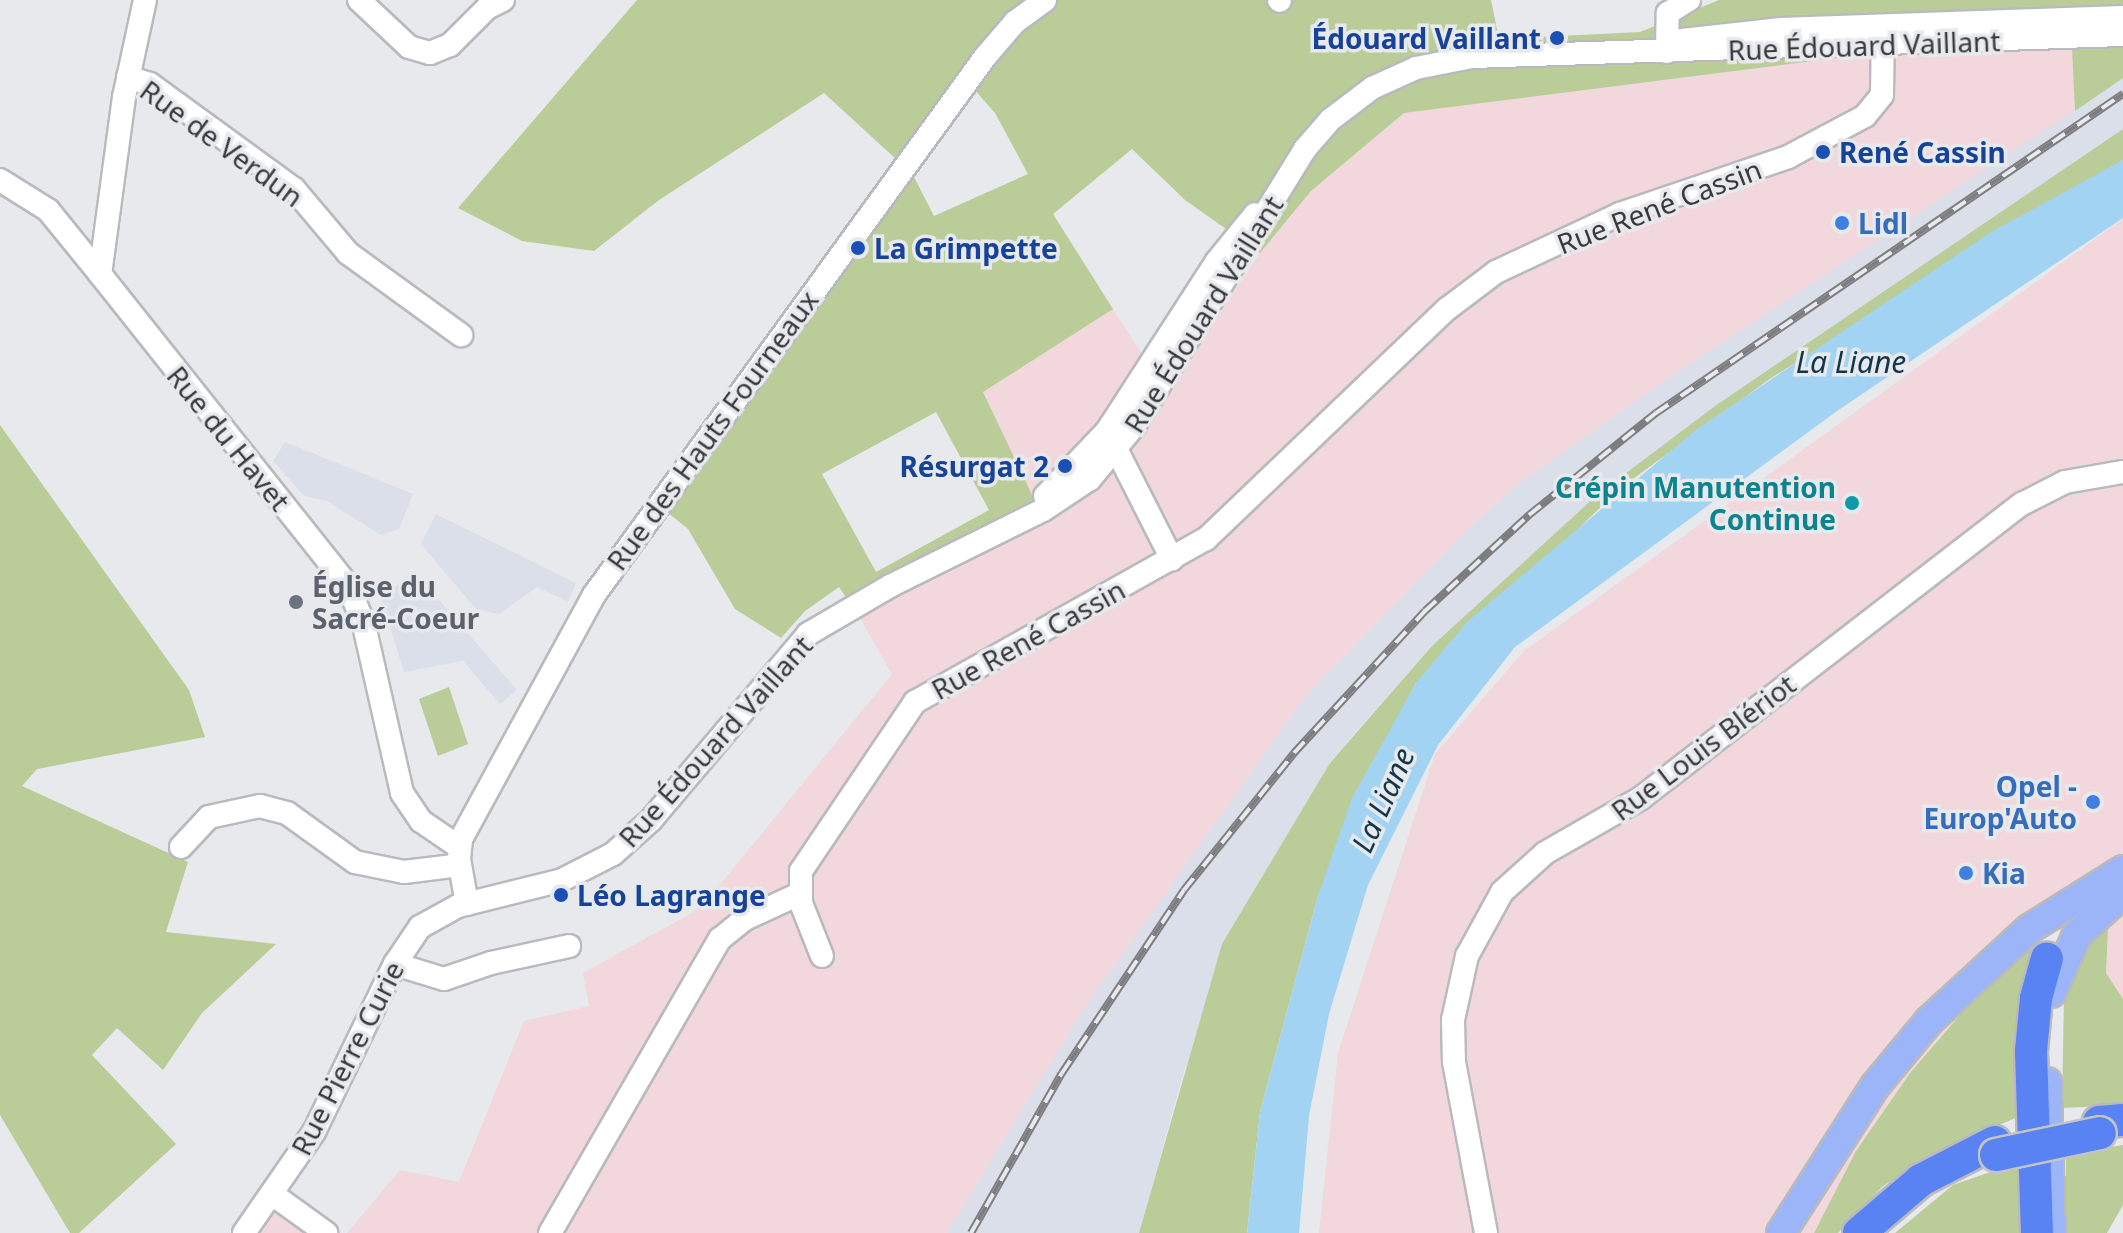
<!DOCTYPE html>
<meta charset="utf-8">
<style>
body{margin:0}
#map{position:relative;width:2123px;height:1233px;overflow:hidden;background:#e7e9ec;font-family:"Noto Sans",sans-serif}
div>[style]{position:absolute}
.industrial>*{inset:0;background:#f2d7dc}
.built>*{inset:0;background:#dbdfea}
.green>*{inset:0;background:#bacc98}
.water>*{inset:0;background:#a3d3f3}
.roads{filter:drop-shadow(2px 0 #b9babe) drop-shadow(-2px 0 #b9babe) drop-shadow(0 2px #b9babe) drop-shadow(0 -2px #b9babe)}
.minor>*{height:22px;margin:-11px;padding:0 11px;transform-origin:11px;border-radius:11px;background:#fff}
.major>*{height:28px;margin:-14px;padding:0 14px;transform-origin:14px;border-radius:14px;background:#9bb5f8}
.highway>*{height:32px;margin:-16px;padding:0 16px;transform-origin:16px;border-radius:16px;background:#5983f3}
.rail>*{height:8px;margin-top:-4px;transform-origin:0;background:repeating-linear-gradient(90deg,#e7e9ec 0 15px,#7e7e81 0 30px);box-sizing:border-box;border-block:2px solid #7e7e81}
.bridges{filter:drop-shadow(2px 0 #c4c4c4) drop-shadow(-2px 0 #c4c4c4) drop-shadow(0 2px #c4c4c4) drop-shadow(0 -2px #c4c4c4)}
.highway-bridge>*{height:32px;margin:-16px;padding:0 16px;transform-origin:16px;border-radius:16px;background:#5983f3}
.dots>*{width:22px;height:22px;translate:-50% -50%;box-sizing:border-box;border:4px solid #e7e9ec;border-radius:50%}
span{translate:-50% -50%;white-space:nowrap;text-align:center;line-height:1.15;-webkit-text-stroke:7px #e7e9ec;paint-order:stroke}
.transit-label{font-size:28px;color:#164399;font-weight:700}
.right{translate:-100% -50%;text-align:right}
.left{translate:0 -50%;text-align:left}
.street-label{font-size:28px;color:#3a3a3c}
.shop-label{font-size:28px;color:#366cbe;font-weight:700}
.culture-label{font-size:28px;color:#0d838f;font-weight:700}
.worship-label{font-size:28px;color:#5b616d;font-weight:700}
.water-label{font-size:30px;color:#12374d;font-style:italic}
</style>
<div id="map">
<div class="industrial">
<i style="clip-path:polygon(2073px 47px,2075px 111px,1679px 371px,1522px 481px,1471px 526px,1305px 697px,1085px 1007px,947px 1233px,347px 1233px,400px 1170px,459px 1182px,524px 1021px,589px 1006px,583px 973px,692px 913px,714px 892px,892px 674px,858px 615px,1044px 522px,983px 392px,1113px 309px,1166px 392px,1260px 253px,1311px 191px,1404px 113px,1836px 58px)"></i>
<i style="clip-path:polygon(2123px 219px,2123px 999px,2106px 973px,2108px 929px,2040px 932px,1979px 993px,1910px 1073px,1856px 1151px,1814px 1233px,1319px 1233px,1338px 1053px,1435px 754px,1524px 651px)"></i>
<i style="clip-path:polygon(275px 1213px,303px 1233px,261px 1233px)"></i>
</div>
<div class="built">
<i style="clip-path:polygon(2123px 78px,2123px 129px,1715px 406px,1597px 495px,1432px 646px,1330px 762px,1184px 1071px,1139px 1233px,947px 1233px,1085px 1007px,1305px 697px,1471px 526px,1522px 481px,1679px 371px)"></i>
<i style="clip-path:polygon(285px 442px,413px 494px,399px 529px,381px 535px,327px 501px,304px 496px,273px 461px)"></i>
<i style="clip-path:polygon(436px 514px,576px 583px,568px 602px,537px 587px,499px 614px,476px 609px,421px 544px)"></i>
<i style="clip-path:polygon(414px 571px,517px 690px,500px 704px,463px 661px,404px 672px,381px 598px)"></i>
</div>
<div class="green">
<i style="clip-path:polygon(evenodd,637px 0,1491px 0,1499px 39px,1640px 32px,1719px 0,2123px 0,2123px 78px,2075px 111px,2072px 47px,1836px 58px,1404px 113px,1311px 191px,1260px 253px,1185px 200px,1132px 149px,1053px 214px,1113px 309px,983px 392px,1045px 522px,858px 615px,839px 587px,805px 611px,781px 638px,735px 609px,688px 529px,667px 512px,914px 177px,934px 216px,1028px 174px,995px 113px,959px 72px,897px 160px,824px 93px,659px 200px,594px 251px,522px 241px,458px 208px,637px 0,936px 412px,989px 510px,876px 572px,822px 474px,936px 412px)"></i>
<i style="clip-path:polygon(2123px 129px,2123px 160px,1771px 378px,1622px 487px,1416px 683px,1372px 767px,1318px 896px,1260px 1112px,1247px 1233px,1139px 1233px,1222px 944px,1330px 763px,1432px 646px,1597px 495px,1715px 406px)"></i>
<i style="clip-path:polygon(0 425px,189px 690px,205px 737px,37px 769px,22px 786px,188px 862px,166px 932px,276px 944px,202px 1013px,163px 1070px,117px 1028px,92px 1055px,176px 1144px,79px 1233px,70px 1233px,0 1115px)"></i>
<i style="clip-path:polygon(449px 687px,468px 744px,438px 756px,419px 699px)"></i>
<i style="clip-path:polygon(2108px 929px,2106px 973px,2123px 999px,2123px 1105px,2062px 1108px,2064px 996px,2085px 949px,2101px 930px)"></i>
<i style="clip-path:polygon(2041px 932px,2027px 973px,2020px 1116px,1925px 1157px,1882px 1187px,1838px 1233px,1814px 1233px,1856px 1151px,1910px 1073px,1979px 993px)"></i>
<i style="clip-path:polygon(2123px 1145px,2123px 1205px,2107px 1233px,2065px 1233px,2066px 1154px)"></i>
<i style="clip-path:polygon(2028px 1159px,2025px 1233px,1895px 1233px,1953px 1185px)"></i>
</div>
<div class="water">
<i style="clip-path:polygon(2123px 160px,2123px 218px,1837px 411px,1515px 647px,1438px 745px,1368px 885px,1329px 1014px,1309px 1116px,1299px 1233px,1247px 1233px,1260px 1112px,1318px 896px,1352px 798px,1416px 683px,1468px 621px,1697px 429px,1991px 232px)"></i>
</div>
<div class="roads">
<div class="minor">
<i style="left:145px;top:0;width:99px;rotate:102.2deg"></i>
<i style="left:124px;top:97px;width:179px;rotate:97.7deg"></i>
<i style="left:100px;top:274px;width:399px;rotate:51.5deg"></i>
<i style="left:348px;top:586px;width:38px;rotate:67deg"></i>
<i style="left:363px;top:621px;width:176px;rotate:77.2deg"></i>
<i style="left:402px;top:793px;width:34px;rotate:56deg"></i>
<i style="left:421px;top:821px;width:46px;rotate:34.4deg"></i>
<i style="left:359px;top:0;width:69px;rotate:43.2deg"></i>
<i style="left:409px;top:47px;width:22px;rotate:16deg"></i>
<i style="left:430px;top:53px;width:22px;rotate:-22deg"></i>
<i style="left:450px;top:45px;width:52px;rotate:-45deg"></i>
<i style="left:487px;top:8px;width:18px;rotate:-27deg"></i>
<i style="left:1279px;top:0;width:1px;rotate:45deg"></i>
<i style="left:1682px;top:40px;width:100px;rotate:-6.3deg"></i>
<i style="left:1781px;top:29px;width:342px;rotate:-2deg"></i>
<i style="left:1667px;top:52px;width:39px;rotate:-89deg"></i>
<i style="left:1668px;top:13px;width:25px;rotate:-32deg"></i>
<i style="left:128px;top:77px;width:23px;rotate:18deg"></i>
<i style="left:150px;top:84px;width:178px;rotate:36.1deg"></i>
<i style="left:294px;top:189px;width:84px;rotate:49.8deg"></i>
<i style="left:348px;top:253px;width:140px;rotate:36deg"></i>
<i style="left:0;top:180px;width:57px;rotate:32deg"></i>
<i style="left:48px;top:210px;width:82px;rotate:50.9deg"></i>
<i style="left:1111px;top:439px;width:135px;rotate:63.1deg"></i>
<i style="left:1045px;top:496px;width:90px;rotate:-46.4deg"></i>
<i style="left:1107px;top:431px;width:202px;rotate:-57.1deg"></i>
<i style="left:1217px;top:261px;width:60px;rotate:-51deg"></i>
<i style="left:181px;top:847px;width:41px;rotate:-47deg"></i>
<i style="left:209px;top:817px;width:52px;rotate:-12.2deg"></i>
<i style="left:260px;top:806px;width:28px;rotate:15deg"></i>
<i style="left:287px;top:813px;width:84px;rotate:35.8deg"></i>
<i style="left:355px;top:862px;width:50px;rotate:11.5deg"></i>
<i style="left:404px;top:872px;width:56px;rotate:-7.1deg"></i>
<i style="left:467px;top:904px;width:46px;rotate:-100.1deg"></i>
<i style="left:459px;top:859px;width:20px;rotate:-84deg"></i>
<i style="left:461px;top:839px;width:278px;rotate:-61.4deg"></i>
<i style="left:594px;top:595px;width:665px;rotate:-53.99deg"></i>
<i style="left:985px;top:57px;width:46px;rotate:-49.4deg"></i>
<i style="left:1015px;top:22px;width:37px;rotate:-36deg"></i>
<i style="left:822px;top:956px;width:57px;rotate:-111.6deg"></i>
<i style="left:801px;top:903px;width:32px;rotate:-90deg"></i>
<i style="left:801px;top:871px;width:204px;rotate:-56deg"></i>
<i style="left:915px;top:702px;width:334px;rotate:-29.3deg"></i>
<i style="left:1206px;top:539px;width:333px;rotate:-43.7deg"></i>
<i style="left:1447px;top:309px;width:61px;rotate:-37.1deg"></i>
<i style="left:1496px;top:272px;width:137px;rotate:-25.1deg"></i>
<i style="left:1620px;top:214px;width:177px;rotate:-18.7deg"></i>
<i style="left:1788px;top:157px;width:87px;rotate:-28deg"></i>
<i style="left:1865px;top:116px;width:27px;rotate:-51deg"></i>
<i style="left:1882px;top:95px;width:69px;rotate:-89.2deg"></i>
<i style="left:395px;top:964px;width:51px;rotate:17deg"></i>
<i style="left:444px;top:979px;width:50px;rotate:-18.8deg"></i>
<i style="left:491px;top:963px;width:80px;rotate:-12.3deg"></i>
<i style="left:272px;top:1194px;width:67px;rotate:35.8deg"></i>
<i style="left:244px;top:1233px;width:123px;rotate:-55.3deg"></i>
<i style="left:314px;top:1132px;width:187px;rotate:-64.3deg"></i>
<i style="left:395px;top:964px;width:45px;rotate:-56deg"></i>
<i style="left:420px;top:927px;width:43px;rotate:-28.9deg"></i>
<i style="left:458px;top:906px;width:107px;rotate:-14deg"></i>
<i style="left:562px;top:880px;width:57px;rotate:-27deg"></i>
<i style="left:613px;top:854px;width:51px;rotate:-41.8deg"></i>
<i style="left:651px;top:820px;width:243px;rotate:-49.8deg"></i>
<i style="left:808px;top:634px;width:95px;rotate:-30.3deg"></i>
<i style="left:890px;top:586px;width:171px;rotate:-26.4deg"></i>
<i style="left:1043px;top:510px;width:56px;rotate:-33.4deg"></i>
<i style="left:1090px;top:479px;width:69px;rotate:-50.3deg"></i>
<i style="left:1134px;top:426px;width:326px;rotate:-58.3deg"></i>
<i style="left:1305px;top:149px;width:38px;rotate:-49deg"></i>
<i style="left:1330px;top:120px;width:53px;rotate:-37.3deg"></i>
<i style="left:1372px;top:88px;width:48px;rotate:-24.4deg"></i>
<i style="left:1416px;top:68px;width:57px;rotate:-11.1deg"></i>
<i style="left:1472px;top:57px;width:651px;rotate:-1.94deg"></i>
<i style="left:550px;top:1233px;width:340px;rotate:-60deg"></i>
<i style="left:720px;top:939px;width:32px;rotate:-39deg"></i>
<i style="left:745px;top:919px;width:60px;rotate:-24.8deg"></i>
<i style="left:1486px;top:1233px;width:174px;rotate:-100.6deg"></i>
<i style="left:1454px;top:1062px;width:42px;rotate:-91.4deg"></i>
<i style="left:1453px;top:1020px;width:66px;rotate:-77.7deg"></i>
<i style="left:1467px;top:956px;width:73px;rotate:-61.3deg"></i>
<i style="left:1502px;top:892px;width:58px;rotate:-42.2deg"></i>
<i style="left:1545px;top:853px;width:111px;rotate:-29.8deg"></i>
<i style="left:1641px;top:798px;width:481px;rotate:-37.7deg"></i>
<i style="left:2022px;top:504px;width:48px;rotate:-27.1deg"></i>
<i style="left:2065px;top:482px;width:59px;rotate:-9.8deg"></i>
</div>
<div class="major">
<i style="left:2051px;top:993px;width:64px;rotate:-65.9deg"></i>
<i style="left:2077px;top:935px;width:62px;rotate:-42.4deg"></i>
<i style="left:2047px;top:1082px;width:151px;rotate:88.5deg"></i>
<i style="left:1781px;top:1233px;width:174px;rotate:-57.4deg"></i>
<i style="left:1875px;top:1086px;width:85px;rotate:-50.3deg"></i>
<i style="left:1929px;top:1021px;width:136px;rotate:-42.6deg"></i>
<i style="left:2029px;top:929px;width:111px;rotate:-32.1deg"></i>
</div>
<div class="highway">
<i style="left:2099px;top:1122px;width:24px;rotate:-5deg"></i>
<i style="left:1859px;top:1233px;width:82px;rotate:-40.5deg"></i>
<i style="left:1921px;top:1180px;width:83px;rotate:-27.2deg"></i>
<i style="left:2037px;top:1233px;width:182px;rotate:-91.9deg"></i>
<i style="left:2031px;top:1051px;width:53px;rotate:-84.6deg"></i>
<i style="left:2036px;top:998px;width:41px;rotate:-74.6deg"></i>
</div>
</div>
<div class="rail">
<i style="left:971px;top:1233px;width:184px;rotate:-60.4deg"></i>
<i style="left:1062px;top:1073px;width:220px;rotate:-56.3deg"></i>
<i style="left:1184px;top:890px;width:176px;rotate:-51.2deg"></i>
<i style="left:1294px;top:753px;width:193px;rotate:-47.3deg"></i>
<i style="left:1425px;top:611px;width:142px;rotate:-42.7deg"></i>
<i style="left:1529px;top:515px;width:163px;rotate:-38.8deg"></i>
<i style="left:1656px;top:413px;width:566px;rotate:-34.34deg"></i>
</div>
<div class="bridges">
<div class="highway-bridge">
<i style="left:1996px;top:1155px;width:106px;rotate:-11.9deg"></i>
</div>
</div>
<div class="dots">
<i style="left:1557px;top:38px;background:#1a4fb4"></i>
<i style="left:1823px;top:152px;background:#1a4fb4"></i>
<i style="left:1842px;top:223px;background:#3f7fe0"></i>
<i style="left:858px;top:248px;background:#1a4fb4"></i>
<i style="left:1065px;top:466px;background:#1a4fb4"></i>
<i style="left:1852px;top:503px;background:#0f9aa8"></i>
<i style="left:296px;top:602px;background:#6b7280"></i>
<i style="left:2093px;top:802px;background:#3f7fe0"></i>
<i style="left:1966px;top:873px;background:#3f7fe0"></i>
<i style="left:561px;top:895px;background:#1a4fb4"></i>
</div>
<div class="transit-label">
<span class="right" style="left:1541px;top:38px">Édouard Vaillant</span>
<span class="left" style="left:1839px;top:152px">René Cassin</span>
<span class="left" style="left:874px;top:248px">La Grimpette</span>
<span class="right" style="left:1049px;top:466px">Résurgat 2</span>
<span class="left" style="left:577px;top:895px">Léo Lagrange</span>
</div>
<div class="street-label">
<span style="left:1864px;top:45px;rotate:-2deg">Rue Édouard Vaillant</span>
<span style="left:222px;top:143px;rotate:36deg">Rue de Verdun</span>
<span style="left:1659px;top:206px;rotate:-21deg">Rue René Cassin</span>
<span style="left:1203px;top:314px;rotate:-58deg">Rue Édouard Vaillant</span>
<span style="left:712px;top:430px;rotate:-54deg">Rue des Hauts Fourneaux</span>
<span style="left:229px;top:438px;rotate:51deg">Rue du Havet</span>
<span style="left:1028px;top:639px;rotate:-29deg">Rue René Cassin</span>
<span style="left:715px;top:741px;rotate:-48deg">Rue Édouard Vaillant</span>
<span style="left:1703px;top:747px;rotate:-37deg">Rue Louis Blériot</span>
<span style="left:347px;top:1058px;rotate:-63deg">Rue Pierre Curie</span>
</div>
<div class="shop-label">
<span class="left" style="left:1858px;top:223px">Lidl</span>
<span class="right" style="left:2077px;top:802px">Opel -<br>Europ'Auto</span>
<span class="left" style="left:1982px;top:873px">Kia</span>
</div>
<div class="culture-label">
<span class="right" style="left:1836px;top:503px">Crépin Manutention<br>Continue</span>
</div>
<div class="worship-label">
<span class="left" style="left:312px;top:602px">Église du<br>Sacré-Coeur</span>
</div>
<div class="water-label">
<span style="left:1851px;top:362px">La Liane</span>
<span style="left:1383px;top:800px;rotate:-66deg">La Liane</span>
</div>
</div>
